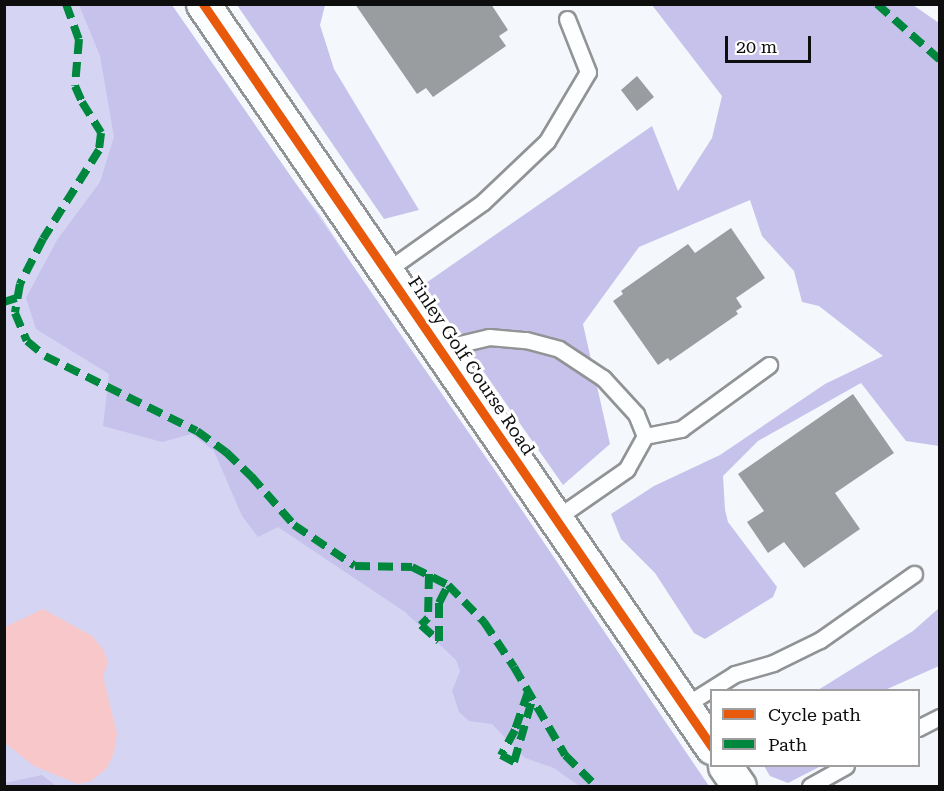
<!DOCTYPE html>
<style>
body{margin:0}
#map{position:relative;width:944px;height:791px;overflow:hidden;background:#f4f8fc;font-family:"Roboto Serif",serif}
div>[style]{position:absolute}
.green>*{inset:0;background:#d5d5f3}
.forest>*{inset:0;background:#c6c2eb}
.water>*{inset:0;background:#f7c7ca}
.building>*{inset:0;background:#999d9f}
.roads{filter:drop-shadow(2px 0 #929395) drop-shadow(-2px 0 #929395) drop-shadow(0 2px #929395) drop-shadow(0 -2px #929395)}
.service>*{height:15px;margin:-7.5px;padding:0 7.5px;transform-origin:7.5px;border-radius:7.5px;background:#fdfeff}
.tertiary>*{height:33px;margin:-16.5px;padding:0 16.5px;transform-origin:16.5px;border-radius:16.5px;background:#fdfeff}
.quiet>*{height:8px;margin-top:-4px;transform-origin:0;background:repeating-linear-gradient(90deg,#00873e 0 15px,transparent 0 23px)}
.cycleway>*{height:9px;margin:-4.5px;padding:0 4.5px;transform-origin:4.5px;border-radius:4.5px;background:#e8590c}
span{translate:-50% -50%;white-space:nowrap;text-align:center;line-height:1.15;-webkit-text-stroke:6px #fff;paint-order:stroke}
.street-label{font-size:18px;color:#0e0e0e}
.frame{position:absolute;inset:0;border:6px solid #0e0e0e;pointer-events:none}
.legend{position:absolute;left:710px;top:689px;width:210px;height:78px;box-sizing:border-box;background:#fff;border:2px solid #9f9f9f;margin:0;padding:8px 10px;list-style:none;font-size:18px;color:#0e0e0e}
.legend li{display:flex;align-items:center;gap:12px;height:30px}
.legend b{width:30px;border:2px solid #9f9f9f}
.scale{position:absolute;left:725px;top:36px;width:86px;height:27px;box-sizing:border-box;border:3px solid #0e0e0e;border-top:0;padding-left:8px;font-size:18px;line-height:21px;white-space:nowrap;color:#0e0e0e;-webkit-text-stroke:4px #fff;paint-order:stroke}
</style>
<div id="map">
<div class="green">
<i style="clip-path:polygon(5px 5px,156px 5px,320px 215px,693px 786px,5px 786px)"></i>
</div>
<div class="forest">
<i style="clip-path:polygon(79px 5px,172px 5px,494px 469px,709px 786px,579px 786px,554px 768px,525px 758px,492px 724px,469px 721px,459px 712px,452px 691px,460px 671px,456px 660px,405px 612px,278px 527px,258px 537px,242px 516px,214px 451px,192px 434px,162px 442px,103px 426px,109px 374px,36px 329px,26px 298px,57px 240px,100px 182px,114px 137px,100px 56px)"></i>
<i style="clip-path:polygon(237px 5px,325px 5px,320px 25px,334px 69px,419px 210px,384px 219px)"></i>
<i style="clip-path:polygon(652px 5px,913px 5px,939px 23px,939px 446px,906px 441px,861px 383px,758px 441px,723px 476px,725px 510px,728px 522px,777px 587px,773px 597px,705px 639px,694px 633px,655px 573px,621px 539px,611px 514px,654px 486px,720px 455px,825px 384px,883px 356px,819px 306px,802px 302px,794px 271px,762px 236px,750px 200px,639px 247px,583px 324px,610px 444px,563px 485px,423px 285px,652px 126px,678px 191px,712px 138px,722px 96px)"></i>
<i style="clip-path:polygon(939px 608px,939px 666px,885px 690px,818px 690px,913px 631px)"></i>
<i style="clip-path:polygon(764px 766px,821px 766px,788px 783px,770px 776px)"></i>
<i style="clip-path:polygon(42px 775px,56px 786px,5px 786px,5px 783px)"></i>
</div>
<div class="water">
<i style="clip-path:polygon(43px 609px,92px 636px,103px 649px,108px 662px,103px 676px,117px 734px,114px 753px,107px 768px,91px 781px,78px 784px,34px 766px,5px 743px,5px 627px)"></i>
</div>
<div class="building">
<i style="clip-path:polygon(355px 4px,491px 4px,508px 30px,499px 36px,506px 46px,433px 97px,426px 88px,417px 94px)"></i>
<i style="clip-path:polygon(637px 76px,654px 97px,637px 111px,621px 90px)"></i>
<i style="clip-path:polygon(731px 228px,765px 278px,736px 298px,742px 307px,736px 311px,738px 314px,670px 361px,668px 358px,658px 365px,613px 301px,623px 294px,621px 291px,688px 244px,695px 253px)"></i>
<i style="clip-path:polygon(853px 394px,894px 453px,835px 493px,860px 529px,804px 568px,784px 542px,768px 553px,747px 522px,764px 511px,738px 474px)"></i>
</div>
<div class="roads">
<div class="service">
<i style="left:386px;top:271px;width:119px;rotate:-35.4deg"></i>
<i style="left:483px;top:202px;width:88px;rotate:-43.6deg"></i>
<i style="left:547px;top:141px;width:80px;rotate:-59.3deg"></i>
<i style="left:588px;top:72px;width:57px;rotate:-111.6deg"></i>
<i style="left:439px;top:349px;width:51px;rotate:-13.5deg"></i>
<i style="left:489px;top:337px;width:37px;rotate:5deg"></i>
<i style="left:526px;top:340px;width:34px;rotate:15deg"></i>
<i style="left:559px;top:349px;width:53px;rotate:33.4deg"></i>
<i style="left:603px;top:378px;width:49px;rotate:47.5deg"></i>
<i style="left:636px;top:414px;width:24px;rotate:68deg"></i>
<i style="left:645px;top:436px;width:38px;rotate:119deg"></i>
<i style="left:627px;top:469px;width:88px;rotate:145.2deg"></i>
<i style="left:645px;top:436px;width:37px;rotate:-11deg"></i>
<i style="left:681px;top:429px;width:109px;rotate:-36deg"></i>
<i style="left:684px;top:706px;width:60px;rotate:-32.1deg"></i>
<i style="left:735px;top:674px;width:40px;rotate:-16deg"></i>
<i style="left:773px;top:663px;width:52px;rotate:-26.1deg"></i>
<i style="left:820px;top:640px;width:115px;rotate:-35.1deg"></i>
<i style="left:918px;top:728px;width:25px;rotate:-27deg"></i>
<i style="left:810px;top:786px;width:41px;rotate:-29.1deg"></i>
</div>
<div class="tertiary">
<i style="left:203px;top:4px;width:901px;rotate:55.59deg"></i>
<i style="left:725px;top:766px;width:24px;rotate:55deg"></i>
</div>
</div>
<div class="quiet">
<i style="left:66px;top:4px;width:37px;rotate:70deg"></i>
<i style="left:79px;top:39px;width:47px;rotate:94.9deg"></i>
<i style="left:75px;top:86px;width:17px;rotate:66deg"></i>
<i style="left:82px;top:102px;width:36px;rotate:58deg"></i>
<i style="left:101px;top:133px;width:17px;rotate:97deg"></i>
<i style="left:99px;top:150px;width:105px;rotate:122.2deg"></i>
<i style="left:43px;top:239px;width:51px;rotate:117.1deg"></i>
<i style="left:20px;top:284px;width:29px;rotate:100deg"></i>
<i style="left:15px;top:313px;width:30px;rotate:67deg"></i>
<i style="left:27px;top:341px;width:23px;rotate:40deg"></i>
<i style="left:45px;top:356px;width:169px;rotate:26.3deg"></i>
<i style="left:197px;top:431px;width:36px;rotate:36deg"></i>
<i style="left:226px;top:452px;width:35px;rotate:44deg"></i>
<i style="left:251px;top:476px;width:65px;rotate:48.7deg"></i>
<i style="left:294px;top:525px;width:73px;rotate:33.9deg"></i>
<i style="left:355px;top:566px;width:57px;rotate:1deg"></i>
<i style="left:412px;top:567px;width:40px;rotate:26.6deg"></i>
<i style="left:448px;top:585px;width:52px;rotate:45.8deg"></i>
<i style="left:484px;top:622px;width:54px;rotate:56.3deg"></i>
<i style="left:514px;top:667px;width:102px;rotate:59.9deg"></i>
<i style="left:565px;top:755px;width:44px;rotate:45deg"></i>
<i style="left:877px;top:4px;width:84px;rotate:41.6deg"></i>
<i style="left:4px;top:302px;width:13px;rotate:-18deg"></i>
<i style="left:429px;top:574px;width:44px;rotate:91.3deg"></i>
<i style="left:428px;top:618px;width:10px;rotate:135deg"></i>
<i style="left:421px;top:625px;width:24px;rotate:42deg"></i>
<i style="left:439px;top:641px;width:38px;rotate:-90deg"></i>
<i style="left:439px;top:603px;width:20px;rotate:-63deg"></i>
<i style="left:528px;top:692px;width:40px;rotate:108.9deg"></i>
<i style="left:515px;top:730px;width:29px;rotate:119deg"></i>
<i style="left:501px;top:755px;width:15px;rotate:28deg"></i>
<i style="left:514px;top:762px;width:65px;rotate:-73.8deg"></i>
</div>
<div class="cycleway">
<i style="left:203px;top:4px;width:901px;rotate:55.59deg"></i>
</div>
<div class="street-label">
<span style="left:471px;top:366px;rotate:56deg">Finley Golf Course Road</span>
</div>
<div class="frame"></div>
<ul class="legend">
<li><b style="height:8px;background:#e8590c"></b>Cycle path</li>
<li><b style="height:8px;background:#00873e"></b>Path</li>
</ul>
<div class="scale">20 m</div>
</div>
